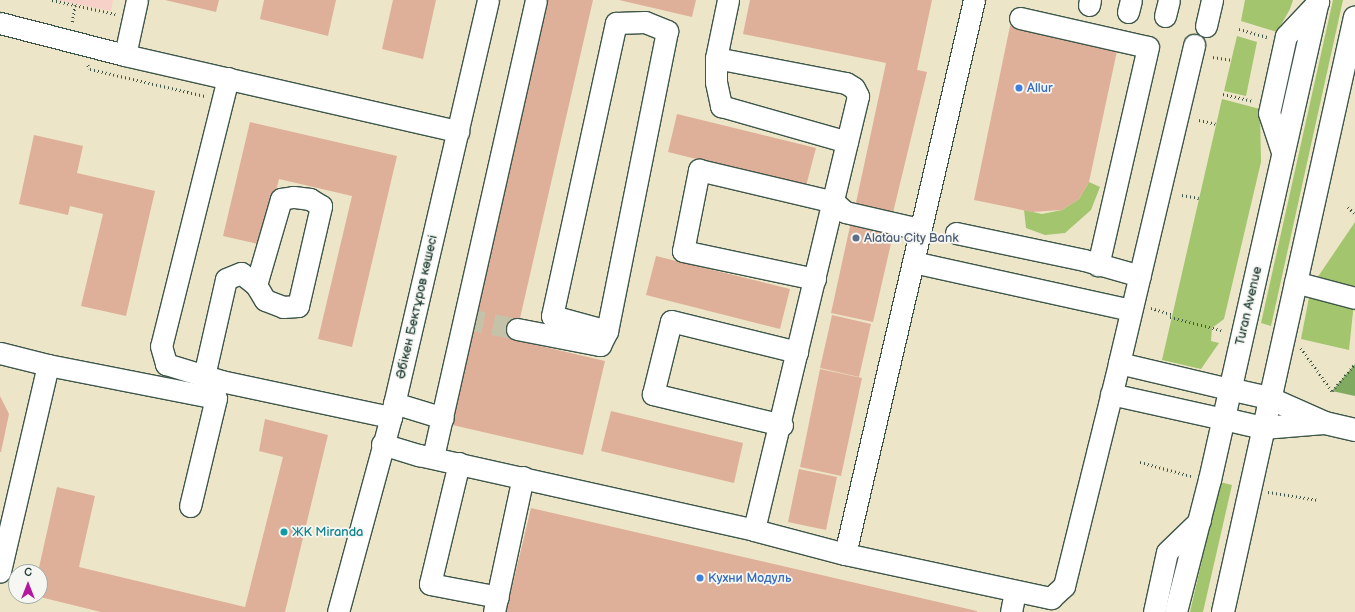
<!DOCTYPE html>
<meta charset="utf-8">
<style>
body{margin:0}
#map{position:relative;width:1355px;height:612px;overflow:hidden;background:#ede5c8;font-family:"Balsamiq Sans",sans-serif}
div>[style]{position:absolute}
.built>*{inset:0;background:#f7d1c7}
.green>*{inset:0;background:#a2c56e}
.forest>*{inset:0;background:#81aa61}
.building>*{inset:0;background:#dfb099}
.minor-tunnel>*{height:21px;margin-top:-10.5px;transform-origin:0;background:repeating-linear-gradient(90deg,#c4c3aa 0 21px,transparent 0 31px)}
.path>*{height:2.5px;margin-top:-1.25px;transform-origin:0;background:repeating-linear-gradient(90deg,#3e564a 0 1px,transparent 0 4px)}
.roads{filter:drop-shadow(1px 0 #3e564a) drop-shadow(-1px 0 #3e564a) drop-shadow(0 1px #3e564a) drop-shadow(0 -1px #3e564a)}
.minor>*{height:21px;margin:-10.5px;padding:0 10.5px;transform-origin:10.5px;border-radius:10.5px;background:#fff}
.major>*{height:22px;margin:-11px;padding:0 11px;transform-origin:11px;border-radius:11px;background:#fff}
.dots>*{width:11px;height:11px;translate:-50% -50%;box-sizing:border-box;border:2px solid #f6f6f2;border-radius:50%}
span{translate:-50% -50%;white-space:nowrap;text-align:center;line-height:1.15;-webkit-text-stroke:3.5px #f6f6f2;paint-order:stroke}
.shop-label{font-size:13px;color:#366cbe}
.left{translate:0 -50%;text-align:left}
.service-label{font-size:13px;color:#4e5e75}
.street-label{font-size:13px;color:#1f3d34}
.culture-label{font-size:13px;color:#0d838f}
.north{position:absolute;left:8px;top:564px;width:40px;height:40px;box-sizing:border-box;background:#f6f6f2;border:1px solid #a0aca6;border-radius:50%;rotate:0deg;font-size:11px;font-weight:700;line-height:16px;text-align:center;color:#1f3d34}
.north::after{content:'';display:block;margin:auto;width:14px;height:18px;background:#b5179e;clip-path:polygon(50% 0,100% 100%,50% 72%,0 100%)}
</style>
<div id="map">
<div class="built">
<i style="clip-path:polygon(57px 0,113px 0,111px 11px)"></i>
</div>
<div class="green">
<i style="clip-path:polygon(1245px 0,1293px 0,1290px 9px,1277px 32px,1241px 21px)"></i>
<i style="clip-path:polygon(1333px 0,1343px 0,1271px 326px,1261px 323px)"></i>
<i style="clip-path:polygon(1237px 36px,1257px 42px,1246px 96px,1224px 91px)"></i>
<i style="clip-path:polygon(1222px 99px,1260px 109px,1261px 162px,1224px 319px,1212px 328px,1211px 341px,1219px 343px,1201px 369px,1162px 360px)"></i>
<i style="clip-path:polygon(1089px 182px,1100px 187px,1091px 210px,1065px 233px,1045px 235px,1026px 228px,1024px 210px,1042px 214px,1062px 210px,1079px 199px)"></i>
<i style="clip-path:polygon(1355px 222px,1355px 293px,1349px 350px,1301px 339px,1311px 287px)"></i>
<i style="clip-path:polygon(1220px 482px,1232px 485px,1203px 612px,1190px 612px)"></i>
</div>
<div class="forest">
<i style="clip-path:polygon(1355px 364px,1355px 396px,1332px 391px)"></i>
</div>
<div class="building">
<i style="clip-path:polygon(165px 0,219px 0,216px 12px)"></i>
<i style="clip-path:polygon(264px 0,336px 0,328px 36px,260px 19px)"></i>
<i style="clip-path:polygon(393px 0,436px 0,423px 59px,382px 49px)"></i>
<i style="clip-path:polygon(546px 0,593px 0,515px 340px,605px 361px,583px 455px,448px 424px)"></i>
<i style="clip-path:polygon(619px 0,696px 0,692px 17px)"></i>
<i style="clip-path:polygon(750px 0,932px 0,917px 70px,908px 68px,927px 72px,891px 221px,854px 212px,886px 63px,743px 34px)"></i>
<i style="clip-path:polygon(1010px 26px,1117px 51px,1089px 182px,1079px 199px,1062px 210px,1032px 212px,974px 200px)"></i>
<i style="clip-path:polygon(677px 114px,816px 148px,806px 186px,668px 152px)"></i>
<i style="clip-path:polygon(250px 122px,397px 156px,352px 347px,318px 339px,352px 196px,279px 179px,263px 245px,223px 236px)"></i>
<i style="clip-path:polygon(34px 135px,83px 146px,77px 173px,155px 191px,126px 316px,81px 306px,103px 214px,70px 206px,68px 215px,19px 204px)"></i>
<i style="clip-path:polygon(852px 217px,895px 226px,873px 322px,831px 313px)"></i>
<i style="clip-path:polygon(656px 256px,790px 289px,780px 329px,646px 295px)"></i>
<i style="clip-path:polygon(832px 315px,871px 324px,859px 377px,820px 368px)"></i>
<i style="clip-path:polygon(820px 369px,862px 378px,841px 476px,800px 467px)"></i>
<i style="clip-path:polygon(0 396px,9px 414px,1px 452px,0 452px)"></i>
<i style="clip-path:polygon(611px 411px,743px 443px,734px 483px,601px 451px)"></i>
<i style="clip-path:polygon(265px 419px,328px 435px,285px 612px,101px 612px,40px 597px,40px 572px,38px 572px,57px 487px,95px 496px,79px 567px,245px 607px,283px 457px,259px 451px)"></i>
<i style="clip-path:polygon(799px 469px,837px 477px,826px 530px,788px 522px)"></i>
<i style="clip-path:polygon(531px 508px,977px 611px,977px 612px,506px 612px)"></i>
</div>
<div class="minor-tunnel">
<i style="left:463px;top:318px;width:55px;rotate:11.5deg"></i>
</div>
<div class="path">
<i style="left:52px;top:0;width:65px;rotate:12.5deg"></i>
<i style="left:72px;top:22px;width:17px;rotate:-80deg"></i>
<i style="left:1239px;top:29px;width:29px;rotate:16deg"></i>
<i style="left:1213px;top:57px;width:18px;rotate:9deg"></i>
<i style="left:88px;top:65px;width:4px;rotate:63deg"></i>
<i style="left:90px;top:69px;width:118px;rotate:13.2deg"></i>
<i style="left:1223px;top:94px;width:31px;rotate:13deg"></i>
<i style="left:1199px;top:120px;width:17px;rotate:13deg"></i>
<i style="left:1182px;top:195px;width:17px;rotate:10deg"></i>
<i style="left:1348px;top:207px;width:10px;rotate:45deg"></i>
<i style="left:1151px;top:308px;width:21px;rotate:17deg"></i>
<i style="left:1170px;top:317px;width:53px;rotate:14.3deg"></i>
<i style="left:1301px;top:348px;width:53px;rotate:54.2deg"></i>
<i style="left:1332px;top:391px;width:35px;rotate:-50deg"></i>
<i style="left:1140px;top:462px;width:53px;rotate:15.4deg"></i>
<i style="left:1268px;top:492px;width:51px;rotate:9.1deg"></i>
</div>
<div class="roads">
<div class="minor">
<i style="left:728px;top:0;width:59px;rotate:101.7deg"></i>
<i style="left:716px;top:58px;width:24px;rotate:90deg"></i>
<i style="left:716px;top:82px;width:25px;rotate:78deg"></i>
<i style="left:721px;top:106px;width:131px;rotate:15.9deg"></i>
<i style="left:1089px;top:5px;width:5px;rotate:-79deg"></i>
<i style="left:1128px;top:12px;width:12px;rotate:-76deg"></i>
<i style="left:1165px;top:16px;width:16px;rotate:-76deg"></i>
<i style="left:1020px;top:18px;width:131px;rotate:12.8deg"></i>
<i style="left:1148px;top:47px;width:224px;rotate:102.9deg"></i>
<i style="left:645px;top:22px;width:24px;rotate:22deg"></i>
<i style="left:667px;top:31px;width:306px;rotate:101.3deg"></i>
<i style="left:607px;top:331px;width:57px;rotate:-164.7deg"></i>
<i style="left:552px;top:316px;width:300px;rotate:-77.7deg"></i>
<i style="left:616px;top:23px;width:29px;rotate:-2deg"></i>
<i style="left:0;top:23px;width:129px;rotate:14.4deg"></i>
<i style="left:125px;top:55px;width:342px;rotate:12.9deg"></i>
<i style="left:1206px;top:26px;width:27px;rotate:-77deg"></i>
<i style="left:125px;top:55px;width:56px;rotate:-77.7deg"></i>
<i style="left:716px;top:58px;width:132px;rotate:10.9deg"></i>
<i style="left:846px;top:83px;width:9px;rotate:32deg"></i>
<i style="left:854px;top:88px;width:9px;rotate:63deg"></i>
<i style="left:858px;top:96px;width:446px;rotate:103.5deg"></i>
<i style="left:228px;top:78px;width:276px;rotate:104deg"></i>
<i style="left:161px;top:346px;width:19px;rotate:74deg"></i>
<i style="left:166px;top:364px;width:58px;rotate:17.2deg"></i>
<i style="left:221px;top:381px;width:174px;rotate:12deg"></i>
<i style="left:1283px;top:155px;width:44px;rotate:-108.4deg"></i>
<i style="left:1269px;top:113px;width:79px;rotate:-77.6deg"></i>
<i style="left:1286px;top:36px;width:47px;rotate:-46.7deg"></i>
<i style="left:956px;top:233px;width:131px;rotate:11.9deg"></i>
<i style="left:1084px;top:260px;width:58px;rotate:15.9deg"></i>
<i style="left:913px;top:262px;width:223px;rotate:12.4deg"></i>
<i style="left:815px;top:279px;width:135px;rotate:-168deg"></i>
<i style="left:683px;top:251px;width:83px;rotate:-78.8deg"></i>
<i style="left:699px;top:170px;width:139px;rotate:13.3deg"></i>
<i style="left:834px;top:202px;width:15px;rotate:42deg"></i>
<i style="left:845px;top:212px;width:76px;rotate:12.9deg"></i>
<i style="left:1295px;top:282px;width:62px;rotate:14.9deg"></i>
<i style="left:517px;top:329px;width:85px;rotate:10.9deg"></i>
<i style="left:600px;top:345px;width:16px;rotate:-63deg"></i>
<i style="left:0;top:353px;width:49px;rotate:14deg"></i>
<i style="left:48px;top:365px;width:212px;rotate:103.1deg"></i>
<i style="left:1119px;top:363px;width:327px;rotate:-76.7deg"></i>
<i style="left:48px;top:365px;width:171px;rotate:11.1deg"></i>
<i style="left:216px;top:398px;width:111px;rotate:103.5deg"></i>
<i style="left:204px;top:376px;width:99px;rotate:-77.2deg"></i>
<i style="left:226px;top:279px;width:16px;rotate:-22deg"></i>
<i style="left:241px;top:273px;width:19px;rotate:39deg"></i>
<i style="left:256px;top:285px;width:17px;rotate:59deg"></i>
<i style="left:265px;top:300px;width:19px;rotate:21deg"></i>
<i style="left:283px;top:307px;width:15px;rotate:-4deg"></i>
<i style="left:298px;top:306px;width:103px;rotate:-77deg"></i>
<i style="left:321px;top:206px;width:13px;rotate:-148deg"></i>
<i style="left:310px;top:199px;width:17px;rotate:-173deg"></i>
<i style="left:293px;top:197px;width:12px;rotate:171deg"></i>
<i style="left:281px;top:199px;width:90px;rotate:106.2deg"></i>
<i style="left:1111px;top:394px;width:116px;rotate:12.5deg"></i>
<i style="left:394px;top:403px;width:51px;rotate:17deg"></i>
<i style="left:782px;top:425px;width:133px;rotate:-166.5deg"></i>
<i style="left:653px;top:394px;width:75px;rotate:-76.1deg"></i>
<i style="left:671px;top:321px;width:130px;rotate:13.8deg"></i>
<i style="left:382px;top:444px;width:39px;rotate:17deg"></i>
<i style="left:419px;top:455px;width:343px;rotate:12.6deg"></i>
<i style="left:754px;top:530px;width:94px;rotate:14.8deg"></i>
<i style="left:845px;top:554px;width:211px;rotate:12.1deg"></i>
<i style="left:1051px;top:598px;width:18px;rotate:-43deg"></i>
<i style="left:1064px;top:586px;width:230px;rotate:-76.1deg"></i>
<i style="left:1119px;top:363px;width:113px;rotate:13.3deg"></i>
<i style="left:433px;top:457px;width:468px;rotate:-77.3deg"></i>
<i style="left:459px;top:463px;width:124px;rotate:103.5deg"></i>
<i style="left:430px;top:584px;width:69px;rotate:10.8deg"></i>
<i style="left:845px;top:554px;width:569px;rotate:-76.89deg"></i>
<i style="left:338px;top:612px;width:202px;rotate:-74.8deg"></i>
<i style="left:391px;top:417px;width:428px;rotate:-76.9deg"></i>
<i style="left:494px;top:612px;width:138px;rotate:-77.9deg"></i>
<i style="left:1011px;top:612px;width:21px;rotate:-79deg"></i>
<i style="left:1154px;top:612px;width:61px;rotate:-77.8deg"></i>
<i style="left:1167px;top:552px;width:46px;rotate:-44.1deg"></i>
</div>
<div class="major">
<i style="left:1229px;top:389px;width:41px;rotate:12.7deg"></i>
<i style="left:1269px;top:398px;width:61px;rotate:24.1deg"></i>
<i style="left:1325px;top:423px;width:31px;rotate:13deg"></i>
<i style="left:1224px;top:419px;width:40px;rotate:13deg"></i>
<i style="left:1263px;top:428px;width:61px;rotate:-4.7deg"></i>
<i style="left:1176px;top:612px;width:136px;rotate:-75.6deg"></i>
<i style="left:1210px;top:480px;width:492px;rotate:-77.3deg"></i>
<i style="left:1223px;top:612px;width:609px;rotate:-77.49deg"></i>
</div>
</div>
<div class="dots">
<i style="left:1019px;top:88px;background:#3f7fe0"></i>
<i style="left:856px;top:238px;background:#5c6f8a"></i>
<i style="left:284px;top:532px;background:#0f9aa8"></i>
<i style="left:700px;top:578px;background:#3f7fe0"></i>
</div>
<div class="shop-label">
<span class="left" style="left:1027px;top:88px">Allur</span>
<span class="left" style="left:708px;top:578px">Кухни Модуль</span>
</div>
<div class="service-label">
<span class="left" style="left:864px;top:238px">Alatau City Bank</span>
</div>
<div class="street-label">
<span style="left:1249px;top:306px;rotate:-77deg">Turan Avenue</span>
<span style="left:417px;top:307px;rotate:-77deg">Әбікен Бектұров көшесі</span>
</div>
<div class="culture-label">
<span class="left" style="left:292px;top:532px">ЖК Miranda</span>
</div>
<div class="north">С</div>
</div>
